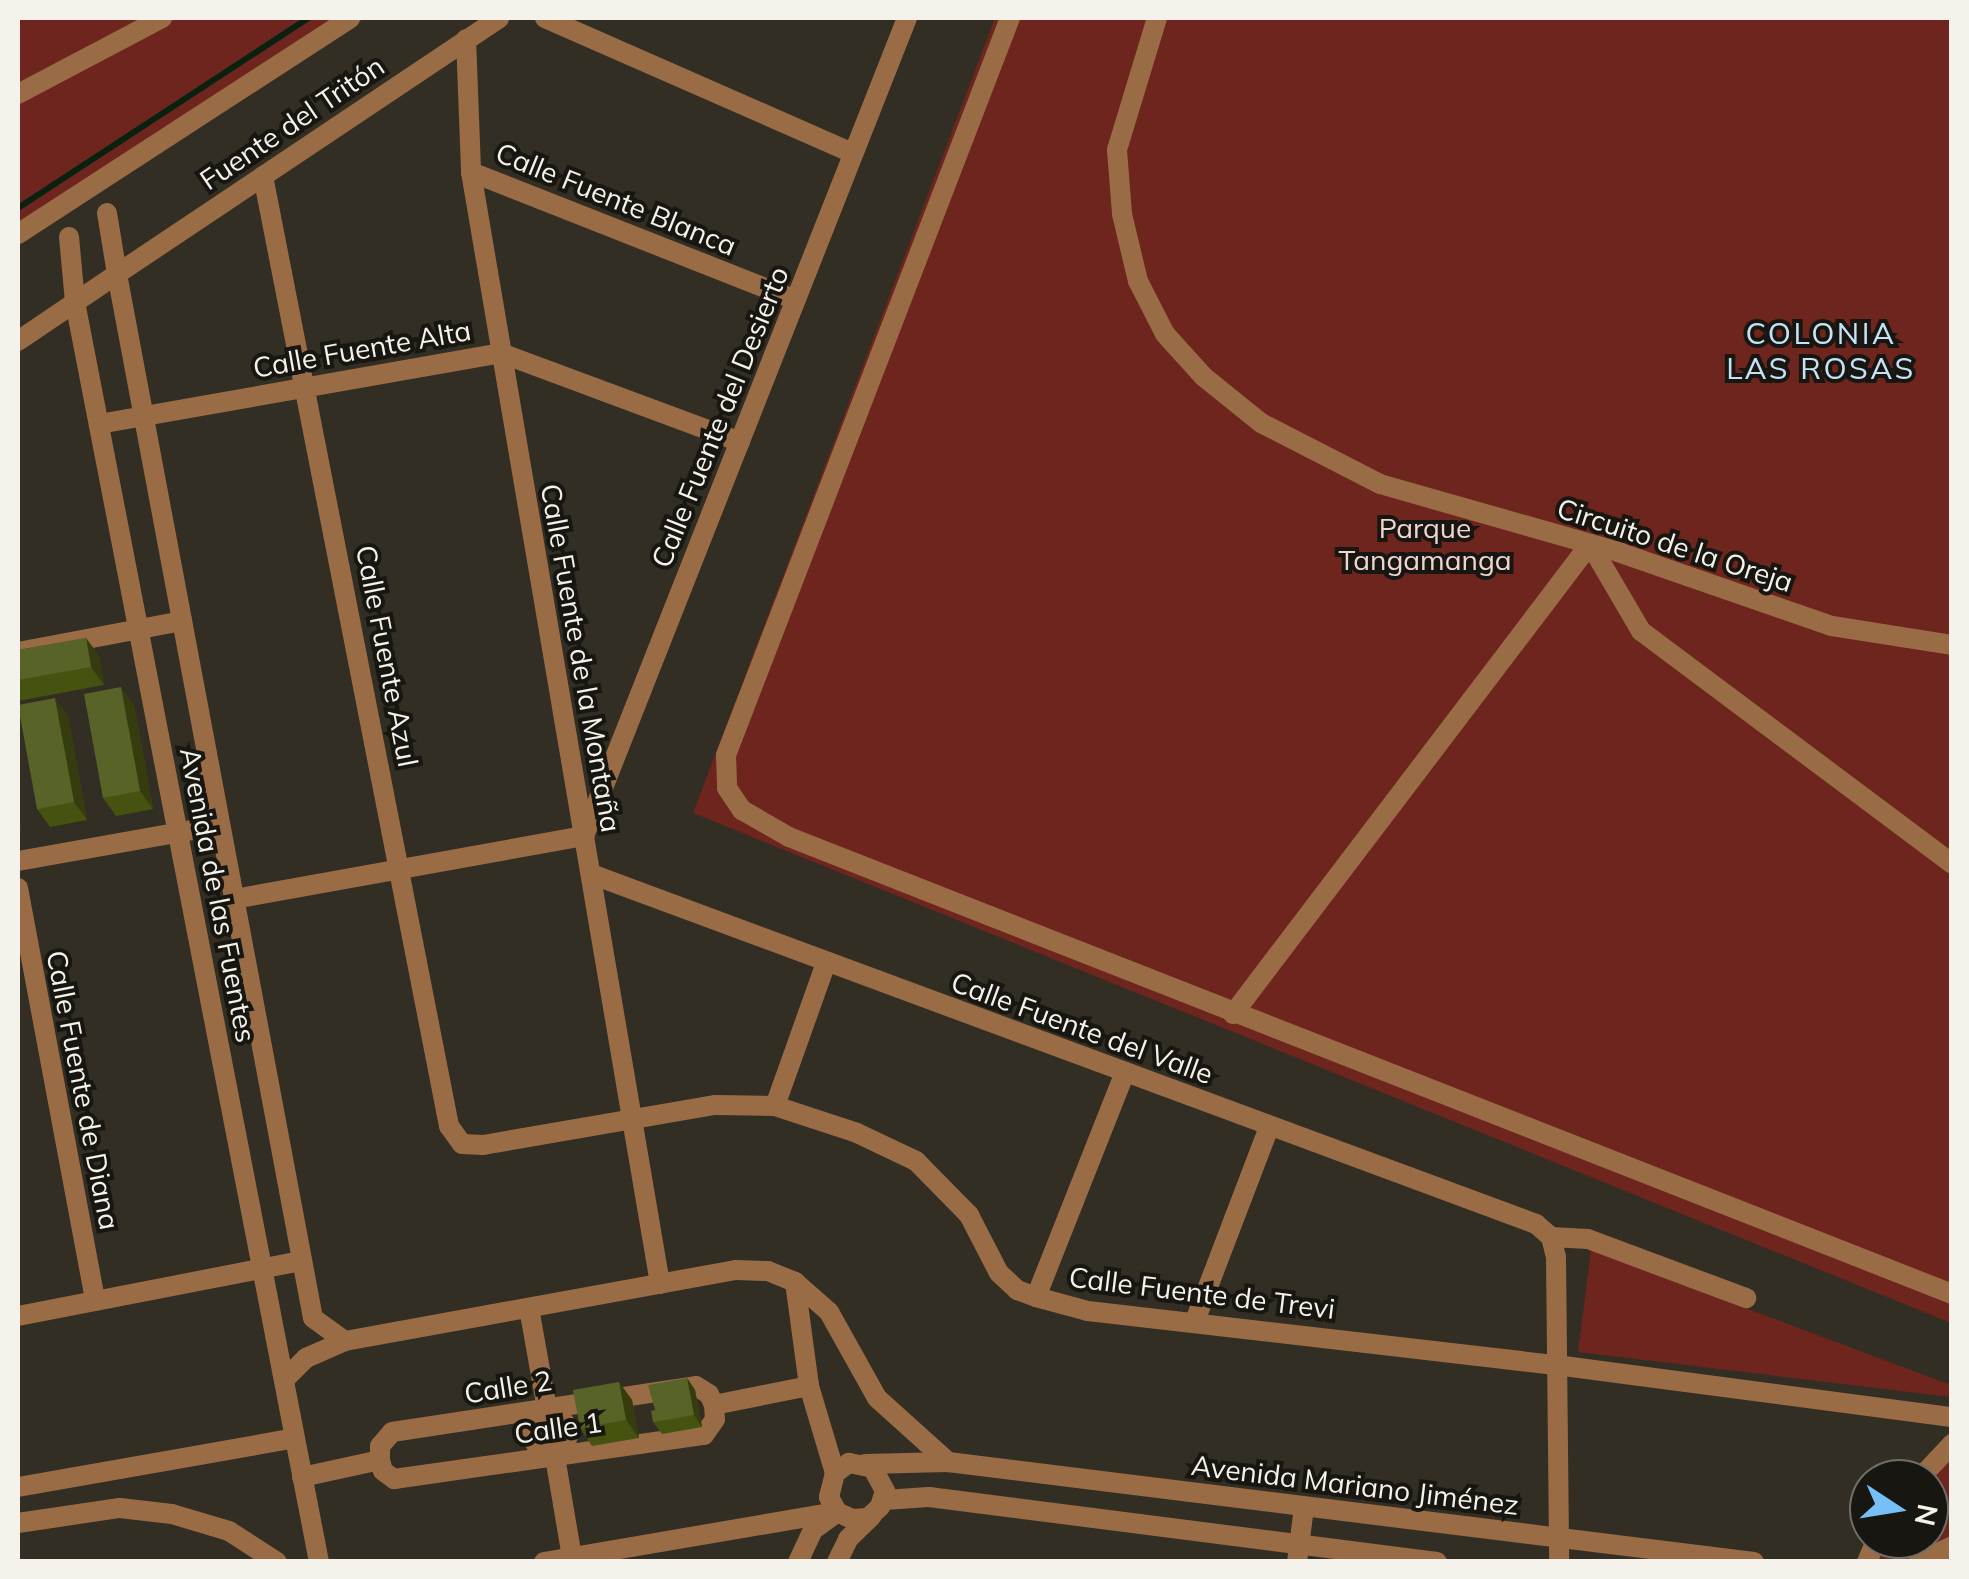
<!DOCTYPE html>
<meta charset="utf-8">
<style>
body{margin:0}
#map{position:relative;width:1969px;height:1579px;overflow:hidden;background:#322e23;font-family:Mulish,sans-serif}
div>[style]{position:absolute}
.green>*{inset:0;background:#6e251d}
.stream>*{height:6px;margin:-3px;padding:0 3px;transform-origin:3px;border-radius:3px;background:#082110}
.minor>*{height:20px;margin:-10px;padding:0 10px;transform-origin:10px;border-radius:10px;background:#996c46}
.minor>.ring{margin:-10px;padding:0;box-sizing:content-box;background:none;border:20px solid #996c46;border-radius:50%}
.tertiary>*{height:20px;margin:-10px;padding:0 10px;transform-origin:10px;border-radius:10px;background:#996c46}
.wall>*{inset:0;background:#455210}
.shaded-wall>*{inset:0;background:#363c0e}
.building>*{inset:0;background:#586328}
span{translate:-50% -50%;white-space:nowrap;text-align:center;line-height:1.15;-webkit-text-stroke:8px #181611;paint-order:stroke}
.street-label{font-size:28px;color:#f5f2eb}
.park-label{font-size:28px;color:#eed5d1}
.neighbourhood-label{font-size:30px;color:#c7e1f6;letter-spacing:2.5px}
.frame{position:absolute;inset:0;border:20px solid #f5f2eb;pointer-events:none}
.north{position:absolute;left:1849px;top:1459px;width:100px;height:100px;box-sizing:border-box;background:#181611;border:2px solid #706e68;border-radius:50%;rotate:102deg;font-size:28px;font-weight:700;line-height:40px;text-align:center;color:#f5f2eb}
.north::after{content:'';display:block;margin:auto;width:35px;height:45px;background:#77bff7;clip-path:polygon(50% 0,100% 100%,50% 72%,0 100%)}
</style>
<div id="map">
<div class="green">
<i style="clip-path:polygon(18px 18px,366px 18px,187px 128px,18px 243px)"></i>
<i style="clip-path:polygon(995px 18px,1951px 18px,1951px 1323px,693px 813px)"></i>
<i style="clip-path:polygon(1591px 1250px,1951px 1385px,1951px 1397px,1578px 1352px)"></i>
<i style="clip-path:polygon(1951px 1444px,1951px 1561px,1867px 1562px,1877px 1539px,1929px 1539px,1929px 1479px)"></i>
</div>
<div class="stream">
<i style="left:18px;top:208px;width:347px;rotate:-33.2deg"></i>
</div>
<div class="minor">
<i style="left:545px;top:18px;width:336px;rotate:23.7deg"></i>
<i style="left:1010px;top:18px;width:790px;rotate:111.07deg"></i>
<i style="left:726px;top:755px;width:33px;rotate:88deg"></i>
<i style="left:727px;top:788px;width:27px;rotate:56deg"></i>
<i style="left:742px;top:810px;width:54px;rotate:29.9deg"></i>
<i style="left:789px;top:837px;width:1250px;rotate:21.45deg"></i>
<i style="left:1157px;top:18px;width:138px;rotate:106.9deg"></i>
<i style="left:1117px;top:150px;width:64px;rotate:85.5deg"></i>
<i style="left:1122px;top:214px;width:69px;rotate:76.6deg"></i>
<i style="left:1138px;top:281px;width:59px;rotate:63deg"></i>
<i style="left:1165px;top:334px;width:58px;rotate:47.8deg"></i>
<i style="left:1204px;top:377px;width:73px;rotate:38.9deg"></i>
<i style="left:1261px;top:423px;width:134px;rotate:27.1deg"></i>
<i style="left:1380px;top:484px;width:248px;rotate:15.9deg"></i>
<i style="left:1618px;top:552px;width:226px;rotate:19.1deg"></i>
<i style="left:1832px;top:626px;width:121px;rotate:9deg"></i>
<i style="left:466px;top:39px;width:133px;rotate:87.8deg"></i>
<i style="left:471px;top:172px;width:1128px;rotate:80.35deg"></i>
<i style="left:18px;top:94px;width:163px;rotate:-27.8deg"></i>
<i style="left:471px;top:172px;width:349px;rotate:21.5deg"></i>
<i style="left:263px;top:176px;width:968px;rotate:78.92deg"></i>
<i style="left:449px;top:1126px;width:22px;rotate:54deg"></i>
<i style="left:462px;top:1144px;width:21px;rotate:3deg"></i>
<i style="left:483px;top:1145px;width:235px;rotate:-9.8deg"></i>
<i style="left:715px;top:1105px;width:60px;rotate:1deg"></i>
<i style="left:775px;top:1106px;width:86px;rotate:18.2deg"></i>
<i style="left:857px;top:1133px;width:65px;rotate:25.4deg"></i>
<i style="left:916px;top:1161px;width:76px;rotate:45.5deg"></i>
<i style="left:969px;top:1215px;width:65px;rotate:62.7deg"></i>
<i style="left:999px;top:1273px;width:25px;rotate:43deg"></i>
<i style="left:1017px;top:1290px;width:20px;rotate:20deg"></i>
<i style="left:1036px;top:1297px;width:54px;rotate:15.1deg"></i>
<i style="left:1088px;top:1311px;width:471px;rotate:6.6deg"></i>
<i style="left:1556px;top:1365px;width:399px;rotate:7.5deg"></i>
<i style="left:107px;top:213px;width:62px;rotate:80.7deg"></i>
<i style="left:117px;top:274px;width:460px;rotate:-33.8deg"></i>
<i style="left:18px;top:234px;width:396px;rotate:-33deg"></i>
<i style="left:69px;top:237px;width:65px;rotate:84.7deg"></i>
<i style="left:99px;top:424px;width:408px;rotate:-10deg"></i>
<i style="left:501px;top:353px;width:255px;rotate:20.4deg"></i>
<i style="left:18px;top:652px;width:167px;rotate:-10.7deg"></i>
<i style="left:18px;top:861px;width:205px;rotate:-10.1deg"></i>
<i style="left:591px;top:874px;width:1008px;rotate:20.32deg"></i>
<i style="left:1536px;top:1224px;width:20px;rotate:41deg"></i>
<i style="left:1551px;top:1237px;width:21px;rotate:76deg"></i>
<i style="left:1556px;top:1257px;width:305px;rotate:89.4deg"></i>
<i style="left:18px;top:888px;width:420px;rotate:79.4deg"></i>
<i style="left:234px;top:899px;width:356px;rotate:-10.2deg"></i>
<i style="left:584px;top:836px;width:879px;rotate:-68.45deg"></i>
<i style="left:1233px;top:1014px;width:590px;rotate:-52.78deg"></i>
<i style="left:1590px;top:544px;width:101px;rotate:59.6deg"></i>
<i style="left:1641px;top:631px;width:389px;rotate:36.8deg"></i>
<i style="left:775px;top:1106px;width:152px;rotate:-70.4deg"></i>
<i style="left:1551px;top:1237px;width:37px;rotate:3deg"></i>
<i style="left:1588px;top:1239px;width:169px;rotate:20.5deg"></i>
<i style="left:795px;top:1282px;width:105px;rotate:82.3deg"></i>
<i style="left:809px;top:1386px;width:91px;rotate:73.4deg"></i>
<i style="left:1036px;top:1297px;width:242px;rotate:-68.4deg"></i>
<i style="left:529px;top:1308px;width:109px;rotate:79.9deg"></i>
<i style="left:18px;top:1316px;width:289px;rotate:-11deg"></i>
<i style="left:1195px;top:1321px;width:208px;rotate:-69.1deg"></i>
<i style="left:714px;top:1405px;width:97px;rotate:-11.3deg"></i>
<i class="ring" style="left:532px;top:1415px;width:16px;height:16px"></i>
<i style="left:554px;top:1451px;width:108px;rotate:80.4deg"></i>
<i style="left:380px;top:1460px;width:11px;rotate:75deg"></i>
<i style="left:383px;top:1471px;width:14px;rotate:36deg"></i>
<i style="left:394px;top:1479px;width:313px;rotate:-8.1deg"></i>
<i style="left:704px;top:1435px;width:19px;rotate:-55deg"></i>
<i style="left:715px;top:1419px;width:14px;rotate:-94deg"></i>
<i style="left:380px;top:1460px;width:14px;rotate:-90deg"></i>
<i style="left:380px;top:1446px;width:18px;rotate:-49deg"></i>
<i style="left:392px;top:1432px;width:307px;rotate:-8.6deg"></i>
<i style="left:696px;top:1386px;width:15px;rotate:32deg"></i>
<i style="left:709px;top:1394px;width:12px;rotate:66deg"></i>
<i style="left:302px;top:1477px;width:80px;rotate:-12.3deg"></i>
<i style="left:1919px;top:1479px;width:48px;rotate:-46.7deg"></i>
<i style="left:1297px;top:1562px;width:55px;rotate:-82.7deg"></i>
<i style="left:1867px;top:1562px;width:25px;rotate:-67deg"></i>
</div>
<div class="tertiary">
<i style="left:75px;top:302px;width:1283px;rotate:79.04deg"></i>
<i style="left:18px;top:341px;width:120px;rotate:-34.1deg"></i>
<i style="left:117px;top:274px;width:1062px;rotate:79.37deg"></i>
<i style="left:313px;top:1318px;width:39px;rotate:36deg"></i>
<i style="left:284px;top:1380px;width:31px;rotate:-45deg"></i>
<i style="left:306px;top:1358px;width:43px;rotate:-23.6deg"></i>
<i style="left:345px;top:1341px;width:397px;rotate:-10.3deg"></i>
<i style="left:736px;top:1270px;width:32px;rotate:2deg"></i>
<i style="left:768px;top:1271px;width:29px;rotate:22deg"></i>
<i style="left:795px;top:1282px;width:45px;rotate:41.4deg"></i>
<i style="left:829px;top:1312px;width:98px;rotate:60.8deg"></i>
<i style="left:877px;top:1398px;width:96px;rotate:42deg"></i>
<i style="left:865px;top:1464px;width:83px;rotate:-1.4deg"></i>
<i style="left:948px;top:1462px;width:812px;rotate:7.07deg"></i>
<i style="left:18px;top:1487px;width:281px;rotate:-10deg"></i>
<i style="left:884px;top:1500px;width:45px;rotate:-3.8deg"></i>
<i style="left:929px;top:1497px;width:512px;rotate:7.29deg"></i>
<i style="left:18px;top:1523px;width:103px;rotate:-8.4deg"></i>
<i style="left:120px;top:1508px;width:52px;rotate:6.6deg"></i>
<i style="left:172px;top:1514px;width:59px;rotate:16.6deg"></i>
<i style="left:229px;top:1531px;width:57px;rotate:32.9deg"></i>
<i style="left:544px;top:1562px;width:297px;rotate:-9.7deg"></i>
<i style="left:837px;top:1512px;width:17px;rotate:25deg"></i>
<i style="left:852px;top:1519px;width:16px;rotate:-4deg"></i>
<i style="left:868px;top:1518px;width:16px;rotate:-43deg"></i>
<i style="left:880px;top:1507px;width:17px;rotate:-73deg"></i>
<i style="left:885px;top:1491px;width:26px;rotate:-118deg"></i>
<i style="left:873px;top:1468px;width:25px;rotate:-168deg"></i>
<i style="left:849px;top:1463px;width:17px;rotate:144deg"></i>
<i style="left:835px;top:1473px;width:25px;rotate:104deg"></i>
<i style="left:829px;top:1497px;width:17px;rotate:62deg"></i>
<i style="left:798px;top:1562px;width:35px;rotate:-65deg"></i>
<i style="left:813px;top:1530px;width:24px;rotate:-36deg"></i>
<i style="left:837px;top:1562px;width:25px;rotate:-64deg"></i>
<i style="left:848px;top:1539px;width:33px;rotate:-44deg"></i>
<i style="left:1918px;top:1562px;width:38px;rotate:-25deg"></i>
</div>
<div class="wall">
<i style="clip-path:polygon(86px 638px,99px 656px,104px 685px,18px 701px,18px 650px)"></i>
<i style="clip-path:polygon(134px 705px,153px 809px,116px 816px,103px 798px)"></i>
<i style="clip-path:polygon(68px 716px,87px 820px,50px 827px,37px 809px)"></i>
<i style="clip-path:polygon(687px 1378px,695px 1390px,702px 1427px,662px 1434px,653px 1422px,655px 1410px)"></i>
<i style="clip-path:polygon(619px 1382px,632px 1400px,639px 1438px,592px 1446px,580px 1428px)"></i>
</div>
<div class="shaded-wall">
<i style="clip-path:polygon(86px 638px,99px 656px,104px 685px,91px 667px)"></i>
<i style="clip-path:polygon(121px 687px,134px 705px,153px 809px,140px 791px)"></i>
<i style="clip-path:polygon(55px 698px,68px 716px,87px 820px,74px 802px)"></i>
<i style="clip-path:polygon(18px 808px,22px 833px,18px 826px)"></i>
<i style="clip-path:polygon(687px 1378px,695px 1390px,702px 1427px,694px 1415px)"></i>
<i style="clip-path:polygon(619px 1382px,632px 1400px,639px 1438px,626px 1420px)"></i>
</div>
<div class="building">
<i style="clip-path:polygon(86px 638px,91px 667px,18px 680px,18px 650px)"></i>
<i style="clip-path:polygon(121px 687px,140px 791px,103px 798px,84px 694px)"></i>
<i style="clip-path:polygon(55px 698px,74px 802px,37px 809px,18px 705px)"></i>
<i style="clip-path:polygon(687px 1378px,694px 1415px,653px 1422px,651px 1411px,655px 1410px,648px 1385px)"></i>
<i style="clip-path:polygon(619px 1382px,626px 1420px,580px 1428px,573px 1390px)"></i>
</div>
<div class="street-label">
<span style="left:292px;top:123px;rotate:-34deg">Fuente del Tritón</span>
<span style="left:616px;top:199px;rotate:22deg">Calle Fuente Blanca</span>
<span style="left:362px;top:349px;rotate:-10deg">Calle Fuente Alta</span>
<span style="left:720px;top:417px;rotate:-68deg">Calle Fuente del Desierto</span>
<span style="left:1675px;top:545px;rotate:18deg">Circuito de la Oreja</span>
<span style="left:387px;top:656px;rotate:79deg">Calle Fuente Azul</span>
<span style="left:581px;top:658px;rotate:80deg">Calle Fuente de la Montaña</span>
<span style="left:218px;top:895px;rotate:79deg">Avenida de las Fuentes</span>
<span style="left:1082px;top:1028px;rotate:20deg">Calle Fuente del Valle</span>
<span style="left:83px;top:1090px;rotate:79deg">Calle Fuente de Diana</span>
<span style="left:1202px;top:1293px;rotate:7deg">Calle Fuente de Trevi</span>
<span style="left:508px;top:1387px;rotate:-9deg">Calle 2</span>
<span style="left:558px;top:1428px;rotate:-8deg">Calle 1</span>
<span style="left:1355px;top:1485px;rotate:7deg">Avenida Mariano Jiménez</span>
</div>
<div class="park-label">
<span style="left:1425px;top:544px">Parque<br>Tangamanga</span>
</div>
<div class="neighbourhood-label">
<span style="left:1821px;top:350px">COLONIA<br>LAS ROSAS</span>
</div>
<div class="frame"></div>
<div class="north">N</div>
</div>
